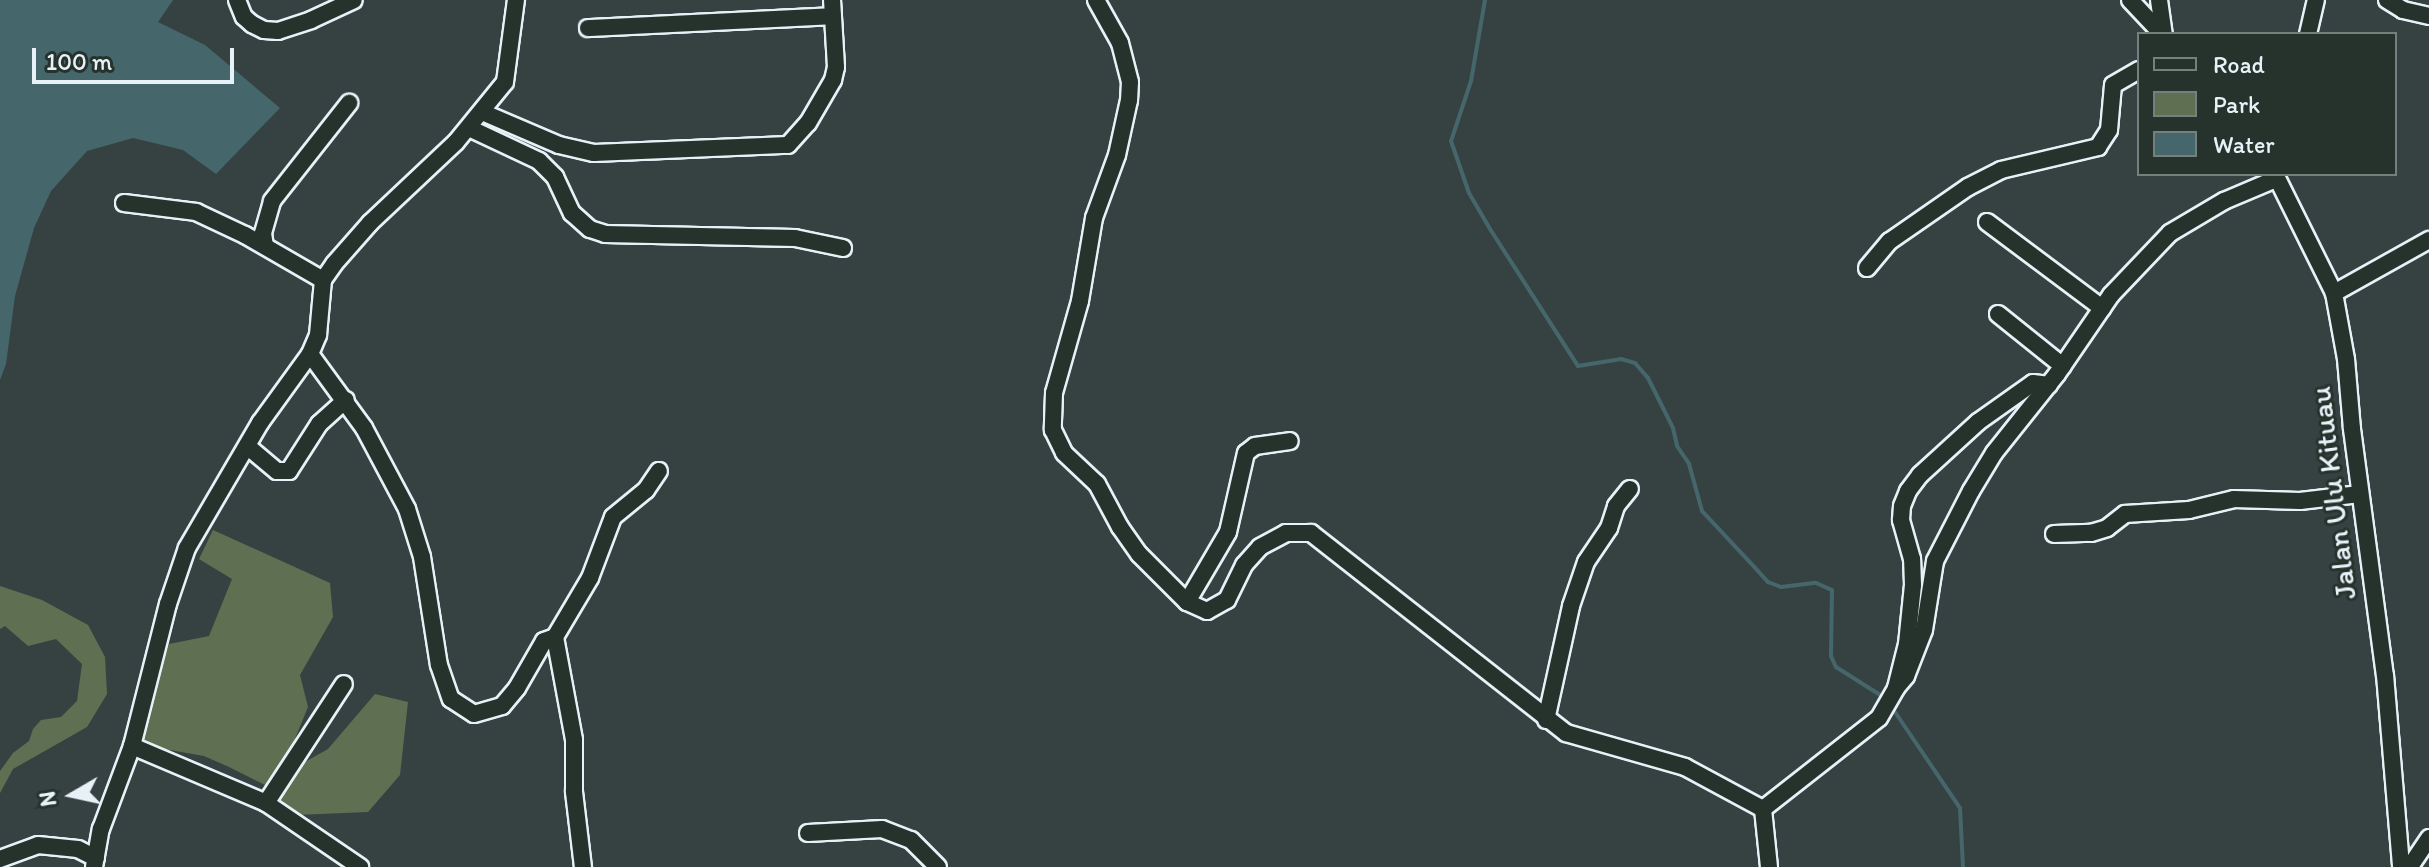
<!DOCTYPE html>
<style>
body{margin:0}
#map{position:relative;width:2429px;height:867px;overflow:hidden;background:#364242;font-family:Itim,sans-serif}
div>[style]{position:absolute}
.green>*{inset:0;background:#5f7052}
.water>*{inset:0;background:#45676b}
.stream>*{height:4px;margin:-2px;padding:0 2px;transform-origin:2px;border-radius:2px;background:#45676b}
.roads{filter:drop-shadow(2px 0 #e8f1f8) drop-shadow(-2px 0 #e8f1f8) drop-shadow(0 2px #e8f1f8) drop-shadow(0 -2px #e8f1f8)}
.minor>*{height:16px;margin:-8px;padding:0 8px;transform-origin:8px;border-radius:8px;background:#26332d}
span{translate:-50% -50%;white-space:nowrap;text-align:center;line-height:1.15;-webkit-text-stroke:6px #26332d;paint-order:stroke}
.street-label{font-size:30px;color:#e8f1f8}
.legend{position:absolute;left:2137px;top:32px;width:260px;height:144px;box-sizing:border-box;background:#26332d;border:2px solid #747f7e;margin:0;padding:10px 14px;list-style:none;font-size:24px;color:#e8f1f8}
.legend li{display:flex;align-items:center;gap:16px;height:40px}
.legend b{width:40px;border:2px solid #747f7e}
.north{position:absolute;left:32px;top:755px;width:80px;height:80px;-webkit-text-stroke:6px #26332d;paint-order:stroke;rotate:261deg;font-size:22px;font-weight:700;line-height:32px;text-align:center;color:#e8f1f8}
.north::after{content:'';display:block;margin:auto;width:28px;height:36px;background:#e8f1f8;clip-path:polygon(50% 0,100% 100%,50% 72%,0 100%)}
.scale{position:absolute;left:32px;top:48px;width:202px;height:36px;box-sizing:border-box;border:4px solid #e8f1f8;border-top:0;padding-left:10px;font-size:24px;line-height:28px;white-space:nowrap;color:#e8f1f8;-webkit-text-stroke:6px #26332d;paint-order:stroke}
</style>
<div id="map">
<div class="green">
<i style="clip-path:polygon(213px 530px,330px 583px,333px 617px,300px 675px,308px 707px,285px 763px,296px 767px,328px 749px,375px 694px,408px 702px,400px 775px,368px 812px,296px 815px,265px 785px,229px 767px,204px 756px,153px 747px,138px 737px,169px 644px,209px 636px,232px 579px,199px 559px)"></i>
<i style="clip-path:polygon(0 586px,42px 600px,88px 625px,105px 657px,107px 694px,87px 727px,13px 769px,0 793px,0 771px,13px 753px,29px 741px,33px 729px,41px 720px,61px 717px,77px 701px,82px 664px,56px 639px,28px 646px,5px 626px,0 629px)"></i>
</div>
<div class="water">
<i style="clip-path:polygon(0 0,173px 0,158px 22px,205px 45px,280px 108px,216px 174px,183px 150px,133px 138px,87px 151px,51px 191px,34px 228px,15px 296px,6px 364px,0 380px)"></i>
</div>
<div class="stream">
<i style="left:1485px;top:0;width:82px;rotate:99.8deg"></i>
<i style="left:1471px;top:81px;width:63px;rotate:108.4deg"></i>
<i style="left:1451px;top:141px;width:55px;rotate:70.9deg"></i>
<i style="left:1469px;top:193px;width:42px;rotate:59.7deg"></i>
<i style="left:1490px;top:229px;width:163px;rotate:57.3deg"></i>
<i style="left:1578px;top:366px;width:44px;rotate:-9.2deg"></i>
<i style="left:1621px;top:359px;width:15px;rotate:16deg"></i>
<i style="left:1635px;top:363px;width:20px;rotate:49deg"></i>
<i style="left:1648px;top:378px;width:56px;rotate:63.4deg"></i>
<i style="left:1673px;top:428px;width:18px;rotate:77deg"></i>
<i style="left:1677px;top:446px;width:22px;rotate:56deg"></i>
<i style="left:1689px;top:464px;width:49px;rotate:74.5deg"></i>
<i style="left:1702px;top:511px;width:82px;rotate:47deg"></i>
<i style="left:1758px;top:571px;width:15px;rotate:48deg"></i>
<i style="left:1768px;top:582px;width:14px;rotate:21deg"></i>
<i style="left:1781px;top:587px;width:35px;rotate:-7deg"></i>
<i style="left:1816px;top:583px;width:17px;rotate:24deg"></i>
<i style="left:1832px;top:590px;width:66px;rotate:90.9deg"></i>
<i style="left:1831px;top:656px;width:12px;rotate:66deg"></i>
<i style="left:1836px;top:667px;width:58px;rotate:32.3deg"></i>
<i style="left:1895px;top:712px;width:116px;rotate:55.9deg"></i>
<i style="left:1960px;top:808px;width:59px;rotate:87.1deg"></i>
</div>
<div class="roads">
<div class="minor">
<i style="left:237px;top:0;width:18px;rotate:68deg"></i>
<i style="left:244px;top:17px;width:11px;rotate:41deg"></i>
<i style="left:252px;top:24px;width:13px;rotate:27deg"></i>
<i style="left:264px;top:30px;width:14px;rotate:4deg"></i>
<i style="left:278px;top:31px;width:35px;rotate:-18deg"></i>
<i style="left:311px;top:20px;width:47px;rotate:-24.9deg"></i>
<i style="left:1096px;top:0;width:49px;rotate:60.8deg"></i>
<i style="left:1120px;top:43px;width:40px;rotate:75.6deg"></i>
<i style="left:1130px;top:82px;width:18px;rotate:93deg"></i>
<i style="left:1129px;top:100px;width:56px;rotate:102.3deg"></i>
<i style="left:1117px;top:155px;width:67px;rotate:110.1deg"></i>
<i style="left:1094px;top:218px;width:84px;rotate:99.6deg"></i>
<i style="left:1080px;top:301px;width:96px;rotate:105.8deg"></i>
<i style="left:1054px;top:393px;width:37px;rotate:92deg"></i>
<i style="left:1053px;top:430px;width:25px;rotate:64deg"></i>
<i style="left:1064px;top:453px;width:45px;rotate:43.2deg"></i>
<i style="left:1097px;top:484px;width:49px;rotate:61.9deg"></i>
<i style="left:1120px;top:527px;width:33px;rotate:55deg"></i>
<i style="left:1139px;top:554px;width:68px;rotate:45deg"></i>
<i style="left:1187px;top:602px;width:22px;rotate:24deg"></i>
<i style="left:1207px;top:611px;width:23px;rotate:-29deg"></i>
<i style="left:1227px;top:600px;width:39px;rotate:-64deg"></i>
<i style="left:1244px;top:565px;width:24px;rotate:-48deg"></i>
<i style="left:1260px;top:547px;width:30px;rotate:-28deg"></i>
<i style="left:1286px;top:533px;width:25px"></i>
<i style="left:1311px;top:533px;width:324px;rotate:38.1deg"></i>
<i style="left:1566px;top:733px;width:124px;rotate:15.9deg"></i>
<i style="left:1685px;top:767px;width:89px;rotate:28.3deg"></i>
<i style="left:2130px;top:0;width:47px;rotate:46.7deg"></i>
<i style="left:2159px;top:0;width:34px;rotate:82deg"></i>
<i style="left:2387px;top:0;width:19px;rotate:32deg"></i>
<i style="left:2403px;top:10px;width:27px;rotate:13deg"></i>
<i style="left:588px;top:28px;width:245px;rotate:-2.8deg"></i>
<i style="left:2308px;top:34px;width:35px;rotate:-77deg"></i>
<i style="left:482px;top:112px;width:84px;rotate:23.2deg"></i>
<i style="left:559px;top:145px;width:36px;rotate:13deg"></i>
<i style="left:594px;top:153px;width:194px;rotate:-2.4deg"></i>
<i style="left:788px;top:145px;width:30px;rotate:-48deg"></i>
<i style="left:808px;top:123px;width:50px;rotate:-59.8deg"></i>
<i style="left:833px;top:80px;width:13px;rotate:-77deg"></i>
<i style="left:836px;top:67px;width:67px;rotate:-93.4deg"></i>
<i style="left:469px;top:128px;width:77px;rotate:25.2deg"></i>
<i style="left:539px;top:161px;width:23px;rotate:45deg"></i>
<i style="left:555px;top:177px;width:40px;rotate:65deg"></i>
<i style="left:572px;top:213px;width:24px;rotate:42deg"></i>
<i style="left:590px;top:229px;width:16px;rotate:18deg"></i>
<i style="left:605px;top:234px;width:190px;rotate:1.2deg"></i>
<i style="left:795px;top:238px;width:49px;rotate:11.8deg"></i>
<i style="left:2275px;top:174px;width:133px;rotate:63.6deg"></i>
<i style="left:2334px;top:293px;width:67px;rotate:79.7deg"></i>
<i style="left:2346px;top:359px;width:70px;rotate:85.1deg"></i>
<i style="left:2352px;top:429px;width:248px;rotate:82.4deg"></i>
<i style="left:2385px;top:675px;width:193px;rotate:85.2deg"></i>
<i style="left:124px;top:203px;width:73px;rotate:7.1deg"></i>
<i style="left:196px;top:212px;width:54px;rotate:25.1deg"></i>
<i style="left:245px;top:235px;width:90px;rotate:30deg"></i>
<i style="left:1987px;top:222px;width:144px;rotate:36.8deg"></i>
<i style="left:265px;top:246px;width:13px;rotate:-99deg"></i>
<i style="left:263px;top:233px;width:33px;rotate:-74deg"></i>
<i style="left:272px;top:201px;width:125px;rotate:-51.8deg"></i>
<i style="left:1867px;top:268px;width:35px;rotate:-50deg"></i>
<i style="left:1890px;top:241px;width:95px;rotate:-34.7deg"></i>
<i style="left:1968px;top:187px;width:37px;rotate:-27deg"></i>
<i style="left:2001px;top:170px;width:100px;rotate:-13.3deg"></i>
<i style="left:2098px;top:147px;width:20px;rotate:-57deg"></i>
<i style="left:2109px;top:130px;width:45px;rotate:-84.9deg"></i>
<i style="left:2113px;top:85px;width:30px;rotate:-30deg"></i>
<i style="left:2334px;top:293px;width:109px;rotate:-29.2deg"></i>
<i style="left:1998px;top:314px;width:83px;rotate:38.7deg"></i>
<i style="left:310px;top:354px;width:92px;rotate:53.9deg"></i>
<i style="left:364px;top:428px;width:92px;rotate:62deg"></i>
<i style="left:407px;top:509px;width:50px;rotate:72.6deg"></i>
<i style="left:422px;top:557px;width:109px;rotate:81.1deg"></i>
<i style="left:439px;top:665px;width:36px;rotate:71deg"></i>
<i style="left:451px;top:699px;width:27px;rotate:33deg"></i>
<i style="left:474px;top:714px;width:29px;rotate:-16deg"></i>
<i style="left:502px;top:706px;width:23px;rotate:-50deg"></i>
<i style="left:517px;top:688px;width:54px;rotate:-60.1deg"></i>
<i style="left:544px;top:641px;width:12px;rotate:-20deg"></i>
<i style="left:555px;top:637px;width:105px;rotate:79.5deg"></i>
<i style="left:574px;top:740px;width:52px;rotate:90deg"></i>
<i style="left:574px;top:792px;width:76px;rotate:83.2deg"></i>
<i style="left:247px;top:446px;width:39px;rotate:40deg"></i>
<i style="left:277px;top:471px;width:12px"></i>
<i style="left:289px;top:471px;width:56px;rotate:-57.4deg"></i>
<i style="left:319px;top:424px;width:36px;rotate:-42deg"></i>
<i style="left:2054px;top:534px;width:37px;rotate:-2deg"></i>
<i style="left:2091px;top:533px;width:17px;rotate:-17deg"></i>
<i style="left:2107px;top:528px;width:23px;rotate:-38deg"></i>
<i style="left:2125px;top:514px;width:64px;rotate:-3.6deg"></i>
<i style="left:2189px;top:510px;width:46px;rotate:-13.7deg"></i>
<i style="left:2234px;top:499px;width:66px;rotate:1.7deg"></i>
<i style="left:2300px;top:501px;width:60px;rotate:-6.7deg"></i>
<i style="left:1187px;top:602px;width:81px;rotate:-59.6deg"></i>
<i style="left:1228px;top:532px;width:81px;rotate:-77.2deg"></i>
<i style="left:1246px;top:453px;width:11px;rotate:-38deg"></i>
<i style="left:1255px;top:446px;width:35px;rotate:-8deg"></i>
<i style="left:555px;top:637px;width:69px;rotate:-59.3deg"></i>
<i style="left:590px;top:578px;width:65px;rotate:-69.3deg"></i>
<i style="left:613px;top:517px;width:43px;rotate:-39.3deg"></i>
<i style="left:646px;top:490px;width:23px;rotate:-56deg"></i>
<i style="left:1896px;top:688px;width:16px;rotate:-50deg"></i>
<i style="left:1906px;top:676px;width:49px;rotate:-68.6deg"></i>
<i style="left:1924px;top:630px;width:70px;rotate:-80.9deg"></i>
<i style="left:1935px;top:561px;width:79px;rotate:-62.8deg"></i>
<i style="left:1971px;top:491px;width:44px;rotate:-58.8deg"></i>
<i style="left:1994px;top:453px;width:101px;rotate:-51.4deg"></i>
<i style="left:2057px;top:374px;width:96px;rotate:-55.6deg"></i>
<i style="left:2111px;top:295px;width:86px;rotate:-46.4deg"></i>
<i style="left:2170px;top:233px;width:63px;rotate:-30.7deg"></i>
<i style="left:2224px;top:201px;width:56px;rotate:-22.9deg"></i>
<i style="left:1546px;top:720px;width:117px;rotate:-77.6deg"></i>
<i style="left:1571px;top:606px;width:46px;rotate:-71.2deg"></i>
<i style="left:1586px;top:562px;width:41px;rotate:-55.9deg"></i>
<i style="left:1609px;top:528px;width:23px;rotate:-72deg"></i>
<i style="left:1616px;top:506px;width:22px;rotate:-51deg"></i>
<i style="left:132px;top:746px;width:146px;rotate:23deg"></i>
<i style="left:266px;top:803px;width:114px;rotate:34.2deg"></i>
<i style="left:266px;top:803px;width:142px;rotate:-56.8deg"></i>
<i style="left:808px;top:833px;width:74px;rotate:-3.1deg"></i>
<i style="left:882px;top:829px;width:31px;rotate:21deg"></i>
<i style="left:911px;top:840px;width:38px;rotate:45deg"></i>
<i style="left:0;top:859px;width:40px;rotate:-20.2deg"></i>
<i style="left:38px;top:845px;width:40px;rotate:5.7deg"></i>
<i style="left:78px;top:849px;width:20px;rotate:27deg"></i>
<i style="left:94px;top:867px;width:39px;rotate:-80deg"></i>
<i style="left:101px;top:829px;width:89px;rotate:-69.5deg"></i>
<i style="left:132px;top:746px;width:146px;rotate:-75.8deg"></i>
<i style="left:168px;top:604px;width:59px;rotate:-71.3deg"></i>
<i style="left:187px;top:548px;width:145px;rotate:-59.7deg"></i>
<i style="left:260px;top:423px;width:85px;rotate:-54.1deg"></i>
<i style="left:310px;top:354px;width:21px;rotate:-67deg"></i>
<i style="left:318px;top:335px;width:55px;rotate:-84.8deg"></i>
<i style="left:323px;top:280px;width:19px;rotate:-55deg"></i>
<i style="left:334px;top:264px;width:55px;rotate:-48.7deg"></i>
<i style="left:370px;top:223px;width:118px;rotate:-43.3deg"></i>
<i style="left:456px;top:142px;width:77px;rotate:-50.8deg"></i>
<i style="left:505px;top:82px;width:83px;rotate:-82.4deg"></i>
<i style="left:1769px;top:867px;width:58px;rotate:-95.9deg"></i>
<i style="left:1763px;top:809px;width:147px;rotate:-38.1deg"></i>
<i style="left:1879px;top:718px;width:34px;rotate:-60deg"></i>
<i style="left:1896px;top:688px;width:45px;rotate:-76deg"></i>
<i style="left:1907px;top:644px;width:59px;rotate:-84.2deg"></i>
<i style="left:1913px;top:585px;width:26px;rotate:-92deg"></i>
<i style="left:1912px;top:559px;width:41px;rotate:-105.8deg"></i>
<i style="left:1901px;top:520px;width:14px;rotate:-86deg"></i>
<i style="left:1902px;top:506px;width:16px;rotate:-68deg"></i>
<i style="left:1908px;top:491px;width:20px;rotate:-53deg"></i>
<i style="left:1920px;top:475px;width:79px;rotate:-42.4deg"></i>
<i style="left:1978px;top:422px;width:67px;rotate:-35.3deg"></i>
<i style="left:2033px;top:383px;width:16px;rotate:7deg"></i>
<i style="left:2404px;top:867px;width:10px;rotate:-29deg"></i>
<i style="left:2413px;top:862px;width:29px;rotate:-56deg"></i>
</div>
</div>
<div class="street-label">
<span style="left:2333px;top:493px;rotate:-97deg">Jalan Ulu Kituau</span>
</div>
<ul class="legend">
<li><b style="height:10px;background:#26332d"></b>Road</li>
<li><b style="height:22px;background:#5f7052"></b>Park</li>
<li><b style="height:22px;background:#45676b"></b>Water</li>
</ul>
<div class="north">N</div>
<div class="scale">100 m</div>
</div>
